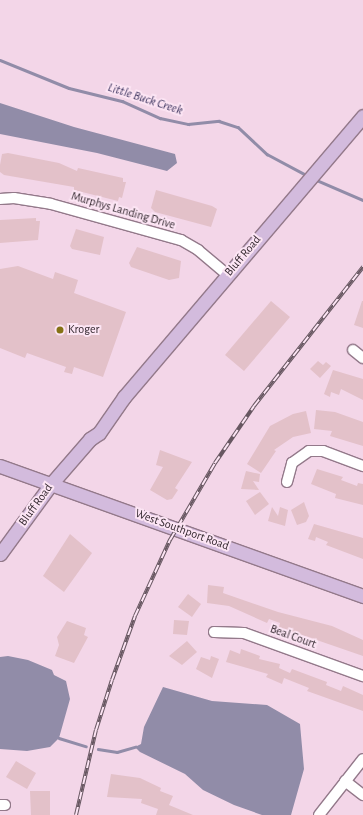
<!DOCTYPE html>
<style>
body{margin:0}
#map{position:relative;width:363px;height:815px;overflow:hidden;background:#f3d6e8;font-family:"Alegreya Sans",sans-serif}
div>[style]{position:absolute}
.water>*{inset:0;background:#918ca8}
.stream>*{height:2.5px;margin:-1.25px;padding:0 1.25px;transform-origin:1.25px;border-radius:1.25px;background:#918ca8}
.building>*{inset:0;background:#e3c1c9}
.roads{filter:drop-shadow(1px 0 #93798a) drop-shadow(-1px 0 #93798a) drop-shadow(0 1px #93798a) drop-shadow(0 -1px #93798a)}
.minor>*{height:10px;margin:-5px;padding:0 5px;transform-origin:5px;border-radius:5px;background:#fff}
.major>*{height:13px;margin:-6.5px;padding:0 6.5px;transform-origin:6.5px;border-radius:6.5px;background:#d3bbdd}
.rail>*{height:4px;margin-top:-2px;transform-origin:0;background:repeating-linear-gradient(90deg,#fce5f4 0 8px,#675761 0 16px);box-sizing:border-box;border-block:1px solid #675761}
.dots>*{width:11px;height:11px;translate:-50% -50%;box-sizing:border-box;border:2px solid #fce5f4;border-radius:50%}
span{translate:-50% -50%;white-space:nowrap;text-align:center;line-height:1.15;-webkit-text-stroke:4px #fce5f4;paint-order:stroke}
.street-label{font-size:12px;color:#33282f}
.poi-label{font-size:12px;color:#33282f}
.left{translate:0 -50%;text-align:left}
.water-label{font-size:13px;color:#423963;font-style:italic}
</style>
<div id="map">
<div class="water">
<i style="clip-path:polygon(0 103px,74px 127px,175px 154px,177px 163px,167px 171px,97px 153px,0 134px)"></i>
<i style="clip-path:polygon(8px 656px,28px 660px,52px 670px,54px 675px,66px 681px,70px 699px,59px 738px,50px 747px,27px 751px,0 749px,0 657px)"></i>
<i style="clip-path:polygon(163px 687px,212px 701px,267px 705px,300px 724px,304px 769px,291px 815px,262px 815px,234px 805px,203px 790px,185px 774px,140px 752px,135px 747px,141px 744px,144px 727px)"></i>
</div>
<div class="stream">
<i style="left:0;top:60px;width:74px;rotate:22.1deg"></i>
<i style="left:69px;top:88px;width:55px;rotate:13.8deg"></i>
<i style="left:122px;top:101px;width:42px;rotate:24.1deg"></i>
<i style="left:160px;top:118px;width:29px;rotate:12deg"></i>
<i style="left:188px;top:124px;width:31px;rotate:-6deg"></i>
<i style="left:219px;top:121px;width:20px;rotate:18deg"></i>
<i style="left:238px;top:127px;width:40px;rotate:43deg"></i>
<i style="left:267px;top:154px;width:47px;rotate:28.2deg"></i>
<i style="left:314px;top:179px;width:53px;rotate:23.2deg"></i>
<i style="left:59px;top:738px;width:28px;rotate:17deg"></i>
<i style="left:98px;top:749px;width:19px;rotate:9deg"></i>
<i style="left:117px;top:752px;width:19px;rotate:-16deg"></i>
</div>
<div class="building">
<i style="clip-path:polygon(8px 153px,59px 163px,77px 171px,78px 168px,123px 178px,123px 182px,126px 182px,122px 198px,119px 197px,118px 201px,74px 190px,74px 187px,4px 175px,0 172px,0 165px,2px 154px)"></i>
<i style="clip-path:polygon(156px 190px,212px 206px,217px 209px,211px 227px,155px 212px,151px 208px)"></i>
<i style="clip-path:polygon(36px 218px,36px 221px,40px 221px,38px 240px,0 243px,0 220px)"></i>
<i style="clip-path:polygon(76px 229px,104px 237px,100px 255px,72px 249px,70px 246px)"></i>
<i style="clip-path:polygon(137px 247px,181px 261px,179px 278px,169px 280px,131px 267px,129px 263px)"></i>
<i style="clip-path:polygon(18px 266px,53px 279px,55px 272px,78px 280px,74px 293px,126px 312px,103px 377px,74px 367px,72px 374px,64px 372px,66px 367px,27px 353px,25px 358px,0 348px,0 269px)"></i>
<i style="clip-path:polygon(271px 301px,290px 317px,244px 371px,225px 355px)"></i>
<i style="clip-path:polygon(362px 301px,363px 301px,363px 328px,354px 325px)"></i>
<i style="clip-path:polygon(318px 361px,323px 365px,326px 362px,331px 366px,320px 378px,310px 369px)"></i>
<i style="clip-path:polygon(333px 370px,363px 379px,363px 400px,341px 389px,339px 395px,331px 392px,330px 397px,324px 394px)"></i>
<i style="clip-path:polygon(316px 410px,335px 412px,363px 422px,363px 446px,330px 436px,332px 431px,314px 429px)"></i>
<i style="clip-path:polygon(306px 411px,311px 433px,293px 437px,274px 450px,276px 451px,261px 473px,247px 464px,270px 426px,293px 414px)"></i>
<i style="clip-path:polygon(160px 450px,192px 462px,175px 488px,178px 490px,172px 499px,167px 500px,150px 490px,163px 467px,156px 465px)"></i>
<i style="clip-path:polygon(317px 469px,343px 477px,341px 480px,357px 486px,358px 483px,363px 484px,363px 505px,335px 498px,336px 494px,311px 484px)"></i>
<i style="clip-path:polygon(246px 471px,260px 474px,259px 482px,253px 481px,259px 490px,241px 489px)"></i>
<i style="clip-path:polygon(260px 492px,269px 504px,255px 515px,246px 501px)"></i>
<i style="clip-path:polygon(304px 502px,309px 516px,306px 522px,297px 525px,291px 510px)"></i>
<i style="clip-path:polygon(272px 507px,278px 516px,280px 507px,288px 510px,285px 526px,268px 521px)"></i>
<i style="clip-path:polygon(314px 524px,363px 538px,363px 559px,326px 545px,328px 542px,316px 537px,315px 541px,308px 539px)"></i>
<i style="clip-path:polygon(70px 534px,92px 553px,64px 592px,43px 576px)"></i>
<i style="clip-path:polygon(208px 585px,224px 587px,223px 593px,278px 612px,332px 626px,363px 640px,363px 656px,279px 627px,280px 623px,269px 619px,267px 623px,229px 606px,207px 603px)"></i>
<i style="clip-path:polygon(188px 594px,201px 604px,192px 617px,178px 607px)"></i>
<i style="clip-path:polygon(174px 620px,189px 621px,187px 635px,173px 634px)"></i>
<i style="clip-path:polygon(67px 621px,86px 628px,84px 635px,88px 637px,74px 663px,55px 656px,59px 645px,57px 637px)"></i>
<i style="clip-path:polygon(187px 641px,197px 652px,182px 665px,169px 656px)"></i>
<i style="clip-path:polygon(241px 649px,260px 656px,259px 659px,280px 664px,279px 668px,290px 673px,292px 669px,327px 682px,326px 685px,341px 691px,343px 686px,363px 695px,363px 711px,307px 691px,309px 688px,284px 678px,282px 684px,266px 677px,268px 674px,226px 662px,230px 650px,240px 654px)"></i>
<i style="clip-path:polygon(211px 656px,219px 659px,212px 678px,196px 669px,201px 657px,210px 660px)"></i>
<i style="clip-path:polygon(16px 761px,36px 773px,27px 789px,6px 777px)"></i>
<i style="clip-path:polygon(111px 774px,140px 778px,161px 788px,160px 791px,173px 796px,169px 805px,193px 815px,156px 815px,158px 809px,141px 803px,142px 799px,107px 797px)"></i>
<i style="clip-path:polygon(30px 791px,50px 791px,50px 815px,31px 815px)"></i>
</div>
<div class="roads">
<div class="minor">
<i style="left:0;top:199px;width:14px;rotate:-4deg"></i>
<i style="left:14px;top:198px;width:37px;rotate:9deg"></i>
<i style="left:51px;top:204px;width:135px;rotate:15.5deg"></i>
<i style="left:181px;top:240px;width:20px;rotate:30deg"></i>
<i style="left:198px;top:250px;width:39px;rotate:40deg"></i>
<i style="left:353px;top:350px;width:13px;rotate:39deg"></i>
<i style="left:287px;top:482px;width:20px;rotate:-75deg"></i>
<i style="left:292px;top:463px;width:21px;rotate:-35deg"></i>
<i style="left:309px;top:451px;width:14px"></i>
<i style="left:323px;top:451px;width:43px;rotate:20.6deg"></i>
<i style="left:214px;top:632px;width:30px;rotate:2deg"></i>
<i style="left:244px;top:633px;width:127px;rotate:19.9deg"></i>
<i style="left:345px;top:781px;width:23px;rotate:38deg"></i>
<i style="left:0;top:805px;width:5px"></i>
<i style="left:319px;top:815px;width:71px;rotate:-51.8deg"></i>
</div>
<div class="major">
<i style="left:0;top:466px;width:386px;rotate:19.7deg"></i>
<i style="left:0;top:554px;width:87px;rotate:-53.9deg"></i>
<i style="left:51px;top:484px;width:60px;rotate:-49.1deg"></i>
<i style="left:90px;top:439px;width:11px;rotate:-34deg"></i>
<i style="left:99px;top:433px;width:44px;rotate:-55.2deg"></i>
<i style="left:124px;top:397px;width:369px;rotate:-49.6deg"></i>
</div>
</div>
<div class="rail">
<i style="left:76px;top:815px;width:87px;rotate:-76.8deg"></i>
<i style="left:96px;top:730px;width:52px;rotate:-72.3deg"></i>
<i style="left:112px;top:680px;width:68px;rotate:-70.2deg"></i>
<i style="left:135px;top:616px;width:84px;rotate:-65.3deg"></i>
<i style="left:170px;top:540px;width:89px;rotate:-59.7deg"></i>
<i style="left:215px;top:463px;width:69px;rotate:-55.6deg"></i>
<i style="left:254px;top:406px;width:177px;rotate:-51.9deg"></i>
</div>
<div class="dots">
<i style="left:60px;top:330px;background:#857214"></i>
</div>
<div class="street-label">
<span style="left:123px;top:211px;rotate:16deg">Murphys Landing Drive</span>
<span style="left:243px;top:256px;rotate:-50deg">Bluff Road</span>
<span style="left:36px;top:505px;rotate:-54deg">Bluff Road</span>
<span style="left:182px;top:530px;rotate:20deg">West Southport Road</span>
<span style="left:293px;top:637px;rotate:20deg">Beal Court</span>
</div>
<div class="poi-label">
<span class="left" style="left:68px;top:330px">Kroger</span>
</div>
<div class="water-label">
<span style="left:145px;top:100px;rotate:18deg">Little Buck Creek</span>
</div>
</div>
